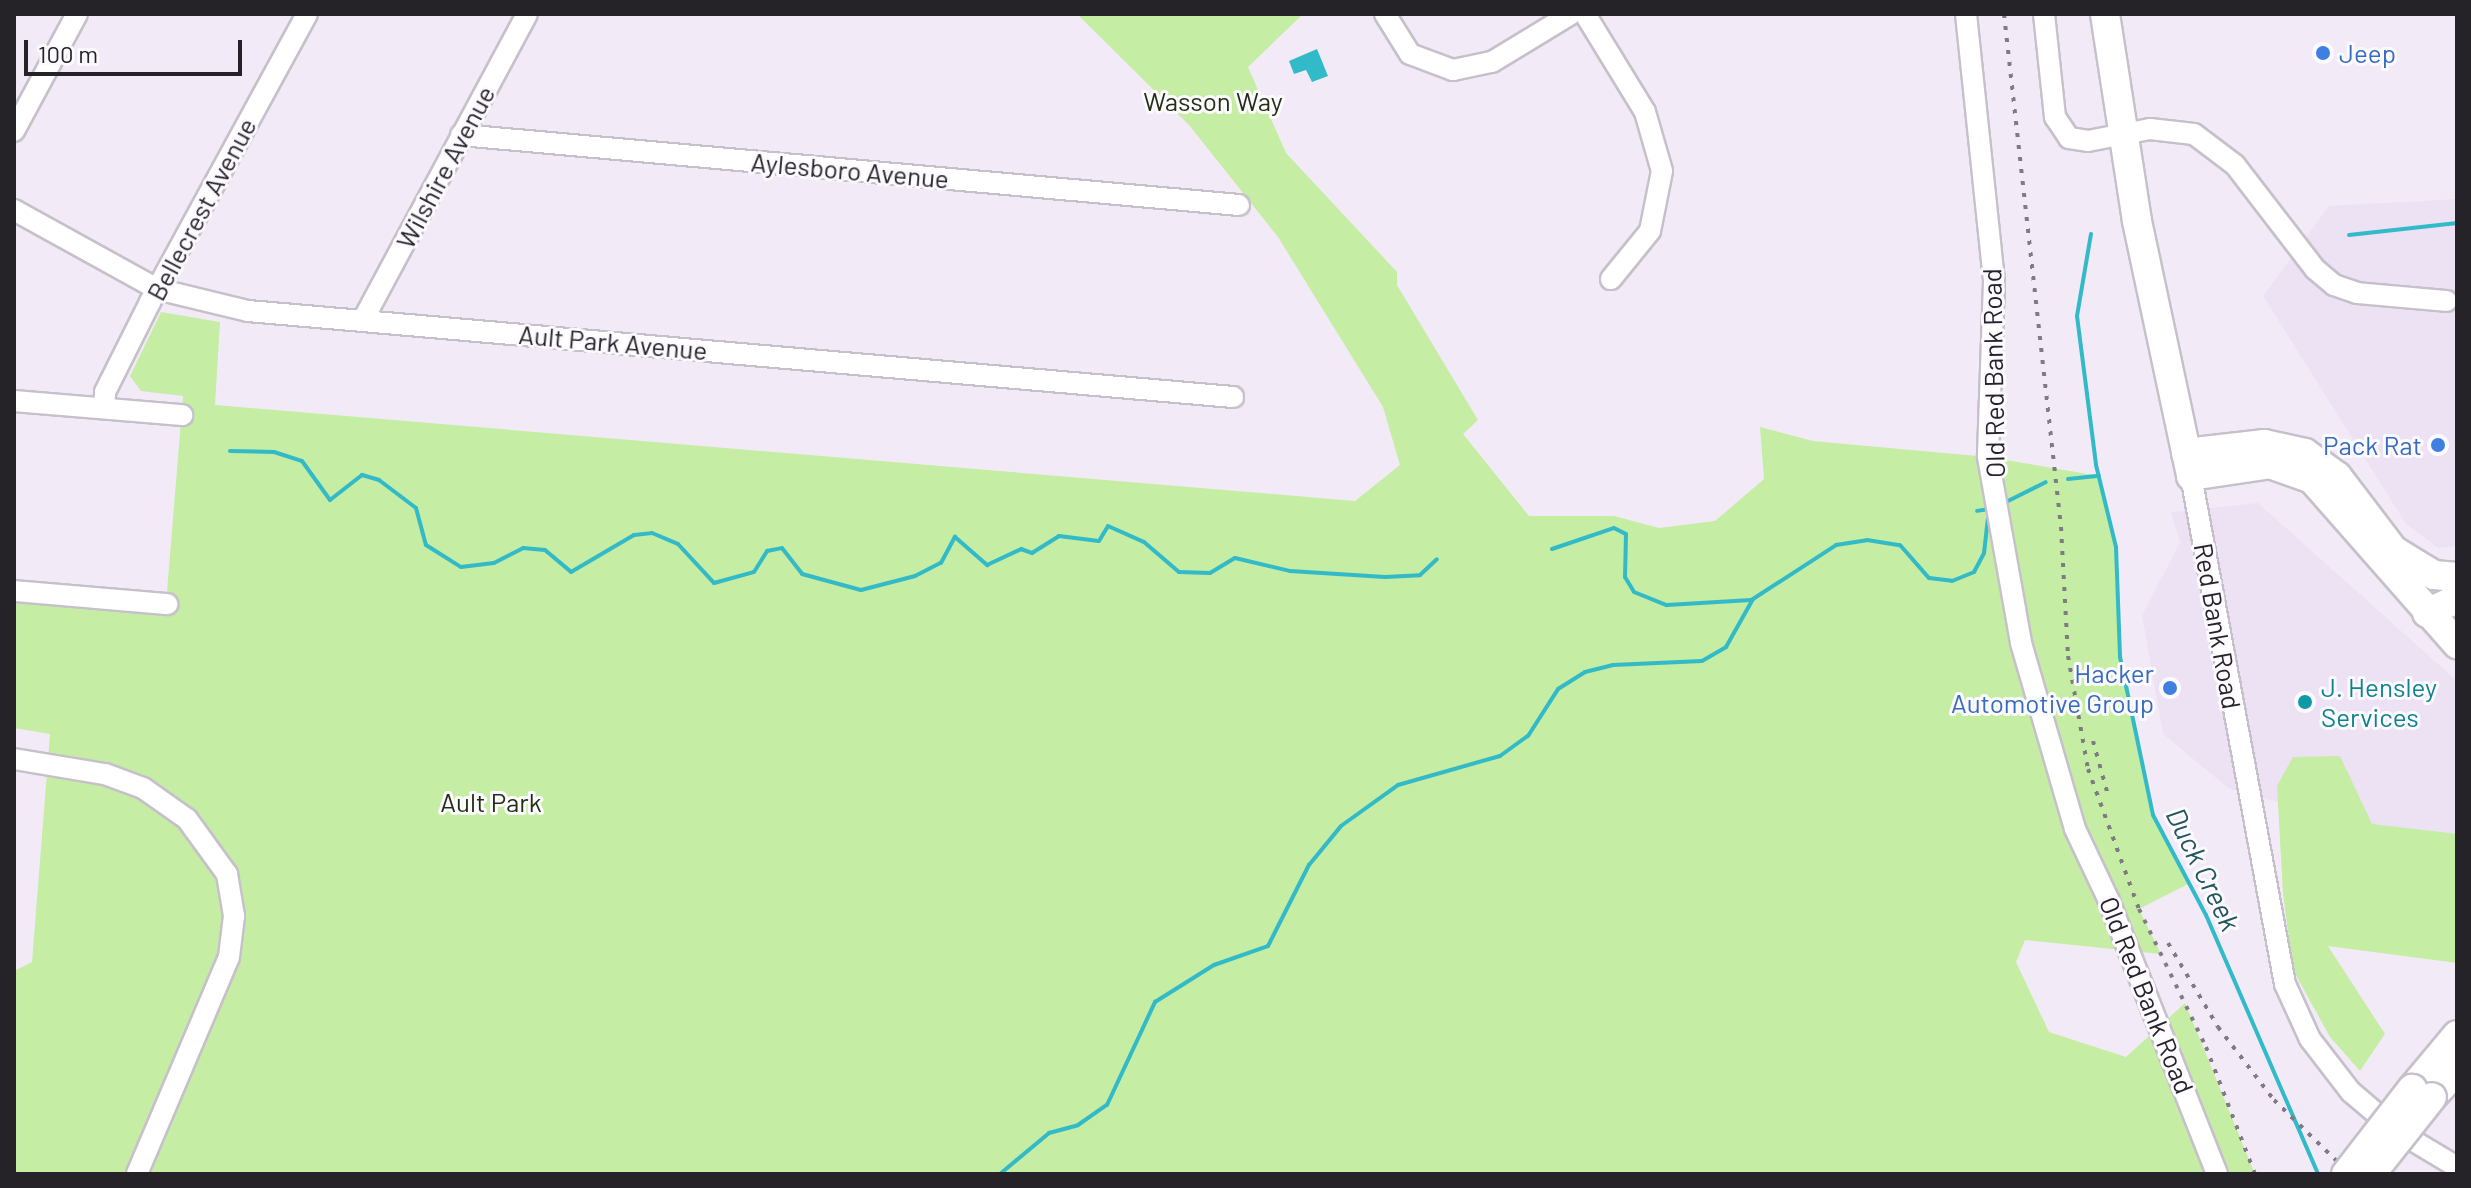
<!DOCTYPE html>
<style>
body{margin:0}
#map{position:relative;width:2471px;height:1188px;overflow:hidden;background:#f2ebf7;font-family:Barlow,sans-serif}
div>[style]{position:absolute}
.built>*{inset:0;background:#ede1f4}
.green>*{inset:0;background:#c5eda3}
.water>*{inset:0;background:#32bac8}
.stream>*{height:4px;margin:-2px;padding:0 2px;transform-origin:2px;border-radius:2px;background:#32bac8}
.roads{filter:drop-shadow(2px 0 #c7c0cb) drop-shadow(-2px 0 #c7c0cb) drop-shadow(0 2px #c7c0cb) drop-shadow(0 -2px #c7c0cb)}
.minor>*{height:20px;margin:-10px;padding:0 10px;transform-origin:10px;border-radius:10px;background:#fff}
.highway>*{height:28px;margin:-14px;padding:0 14px;transform-origin:14px;border-radius:14px;background:#fff}
.rail>*{height:4px;margin-top:-2px;transform-origin:0;background:repeating-linear-gradient(90deg,#807b83 0 4px,transparent 0 12px)}
.bridges{filter:drop-shadow(2px 0 #c7c0cb) drop-shadow(-2px 0 #c7c0cb) drop-shadow(0 2px #c7c0cb) drop-shadow(0 -2px #c7c0cb)}
.highway-bridge>*{height:28px;margin:-14px;padding:0 14px;transform-origin:14px;border-radius:14px;background:#fff}
.dots>*{width:22px;height:22px;translate:-50% -50%;box-sizing:border-box;border:4px solid #fdfaff;border-radius:50%}
span{translate:-50% -50%;white-space:nowrap;text-align:center;line-height:1.15;-webkit-text-stroke:6px #fdfaff;paint-order:stroke}
.shop-label{font-size:26px;color:#366cbe}
.left{translate:0 -50%;text-align:left}
.right{translate:-100% -50%;text-align:right}
.park-label{font-size:26px;color:#1f2f0f}
.street-label{font-size:26px;color:#262328}
.culture-label{font-size:26px;color:#0d838f}
.water-label{font-size:28px;color:#20565c;font-style:italic}
.frame{position:absolute;inset:0;border:16px solid #262328;pointer-events:none}
.scale{position:absolute;left:24px;top:40px;width:218px;height:36px;box-sizing:border-box;border:4px solid #262328;border-top:0;padding-left:10px;font-size:24px;line-height:28px;white-space:nowrap;color:#262328;-webkit-text-stroke:6px #fdfaff;paint-order:stroke}
</style>
<div id="map">
<div class="built">
<i style="clip-path:polygon(2457px 199px,2457px 546px,2438px 548px,2406px 524px,2263px 296px,2329px 206px)"></i>
<i style="clip-path:polygon(2258px 503px,2457px 681px,2457px 853px,2228px 788px,2163px 734px,2142px 615px,2180px 543px,2171px 512px)"></i>
</div>
<div class="green">
<i style="clip-path:polygon(1077px 14px,1301px 16px,1248px 67px,1286px 153px,1397px 272px,1397px 285px,1478px 420px,1463px 434px,1529px 516px,1614px 516px,1659px 528px,1715px 521px,1764px 479px,1760px 427px,1813px 441px,1988px 457px,2099px 476px,2116px 547px,2120px 657px,2153px 815px,2190px 883px,2139px 909px,2161px 954px,2025px 940px,2016px 962px,2049px 1032px,2126px 1057px,2185px 1003px,2255px 1174px,14px 1174px,14px 971px,32px 962px,50px 734px,14px 728px,14px 591px,166px 604px,183px 396px,141px 391px,130px 376px,161px 312px,220px 322px,215px 405px,1355px 501px,1400px 465px,1383px 407px,1278px 237px,1189px 125px)"></i>
<i style="clip-path:polygon(2340px 756px,2372px 824px,2457px 834px,2457px 963px,2328px 946px,2385px 1034px,2360px 1071px,2330px 1037px,2293px 970px,2283px 893px,2277px 786px,2293px 757px)"></i>
</div>
<div class="water">
<i style="clip-path:polygon(1317px 49px,1328px 76px,1312px 82px,1306px 70px,1294px 74px,1289px 61px)"></i>
</div>
<div class="stream">
<i style="left:2091px;top:234px;width:83px;rotate:99.7deg"></i>
<i style="left:2077px;top:316px;width:150px;rotate:82.7deg"></i>
<i style="left:2096px;top:465px;width:84px;rotate:76.3deg"></i>
<i style="left:2116px;top:547px;width:110px;rotate:87.9deg"></i>
<i style="left:2120px;top:657px;width:161px;rotate:78.2deg"></i>
<i style="left:2153px;top:815px;width:113px;rotate:62.1deg"></i>
<i style="left:2206px;top:915px;width:282px;rotate:66.6deg"></i>
<i style="left:2349px;top:235px;width:109px;rotate:-6.3deg"></i>
<i style="left:230px;top:451px;width:44px;rotate:1.3deg"></i>
<i style="left:274px;top:452px;width:29px;rotate:18deg"></i>
<i style="left:302px;top:461px;width:48px;rotate:54.3deg"></i>
<i style="left:330px;top:500px;width:41px;rotate:-38deg"></i>
<i style="left:362px;top:475px;width:18px;rotate:16deg"></i>
<i style="left:379px;top:480px;width:46px;rotate:37.1deg"></i>
<i style="left:416px;top:508px;width:38px;rotate:75deg"></i>
<i style="left:426px;top:545px;width:41px;rotate:32.2deg"></i>
<i style="left:461px;top:567px;width:33px;rotate:-7deg"></i>
<i style="left:494px;top:563px;width:33px;rotate:-27deg"></i>
<i style="left:523px;top:548px;width:22px;rotate:5deg"></i>
<i style="left:545px;top:550px;width:34px;rotate:40deg"></i>
<i style="left:571px;top:572px;width:73px;rotate:-30.4deg"></i>
<i style="left:634px;top:535px;width:18px;rotate:-6deg"></i>
<i style="left:652px;top:533px;width:28px;rotate:23deg"></i>
<i style="left:678px;top:544px;width:53px;rotate:47.3deg"></i>
<i style="left:714px;top:583px;width:41px;rotate:-15.4deg"></i>
<i style="left:754px;top:572px;width:25px;rotate:-58deg"></i>
<i style="left:767px;top:551px;width:15px;rotate:-11deg"></i>
<i style="left:782px;top:548px;width:33px;rotate:52deg"></i>
<i style="left:802px;top:574px;width:61px;rotate:15.2deg"></i>
<i style="left:861px;top:590px;width:56px;rotate:-14.5deg"></i>
<i style="left:915px;top:576px;width:29px;rotate:-27deg"></i>
<i style="left:941px;top:563px;width:30px;rotate:-62deg"></i>
<i style="left:955px;top:537px;width:43px;rotate:41.2deg"></i>
<i style="left:987px;top:565px;width:38px;rotate:-25deg"></i>
<i style="left:1021px;top:549px;width:12px;rotate:20deg"></i>
<i style="left:1032px;top:553px;width:32px;rotate:-32deg"></i>
<i style="left:1059px;top:536px;width:40px;rotate:7.1deg"></i>
<i style="left:1099px;top:541px;width:17px;rotate:-59deg"></i>
<i style="left:1108px;top:526px;width:39px;rotate:24deg"></i>
<i style="left:1144px;top:542px;width:46px;rotate:40.6deg"></i>
<i style="left:1179px;top:572px;width:31px;rotate:2deg"></i>
<i style="left:1210px;top:573px;width:29px;rotate:-31deg"></i>
<i style="left:1235px;top:558px;width:57px;rotate:13.3deg"></i>
<i style="left:1290px;top:571px;width:95px;rotate:3.6deg"></i>
<i style="left:1385px;top:577px;width:35px;rotate:-3deg"></i>
<i style="left:1420px;top:575px;width:23px;rotate:-43deg"></i>
<i style="left:2068px;top:479px;width:31px;rotate:-6deg"></i>
<i style="left:2008px;top:501px;width:42px;rotate:-26.6deg"></i>
<i style="left:1552px;top:549px;width:65px;rotate:-18.7deg"></i>
<i style="left:1614px;top:528px;width:13px;rotate:27deg"></i>
<i style="left:1626px;top:534px;width:43px;rotate:91.3deg"></i>
<i style="left:1625px;top:577px;width:17px;rotate:59deg"></i>
<i style="left:1634px;top:592px;width:35px;rotate:22deg"></i>
<i style="left:1667px;top:605px;width:84px;rotate:-3.4deg"></i>
<i style="left:1000px;top:1174px;width:64px;rotate:-39.9deg"></i>
<i style="left:1049px;top:1133px;width:30px;rotate:-15deg"></i>
<i style="left:1078px;top:1125px;width:35px;rotate:-35deg"></i>
<i style="left:1107px;top:1105px;width:114px;rotate:-65deg"></i>
<i style="left:1155px;top:1002px;width:70px;rotate:-32.1deg"></i>
<i style="left:1214px;top:965px;width:57px;rotate:-19.4deg"></i>
<i style="left:1268px;top:946px;width:91px;rotate:-63.2deg"></i>
<i style="left:1309px;top:865px;width:50px;rotate:-50.6deg"></i>
<i style="left:1341px;top:826px;width:70px;rotate:-35.7deg"></i>
<i style="left:1398px;top:785px;width:106px;rotate:-15.9deg"></i>
<i style="left:1500px;top:756px;width:34px;rotate:-36deg"></i>
<i style="left:1528px;top:736px;width:56px;rotate:-57.4deg"></i>
<i style="left:1558px;top:689px;width:32px;rotate:-32deg"></i>
<i style="left:1585px;top:672px;width:29px;rotate:-14deg"></i>
<i style="left:1613px;top:665px;width:89px;rotate:-2.6deg"></i>
<i style="left:1702px;top:661px;width:28px;rotate:-30deg"></i>
<i style="left:1726px;top:647px;width:55px;rotate:-60.6deg"></i>
<i style="left:1753px;top:599px;width:99px;rotate:-33deg"></i>
<i style="left:1836px;top:545px;width:31px;rotate:-9deg"></i>
<i style="left:1867px;top:540px;width:33px;rotate:9deg"></i>
<i style="left:1900px;top:545px;width:44px;rotate:48.7deg"></i>
<i style="left:1929px;top:578px;width:23px;rotate:7deg"></i>
<i style="left:1952px;top:581px;width:24px;rotate:-22deg"></i>
<i style="left:1974px;top:572px;width:21px;rotate:-62deg"></i>
<i style="left:1984px;top:553px;width:44px;rotate:-83.5deg"></i>
<i style="left:1989px;top:509px;width:12px;rotate:171deg"></i>
</div>
<div class="roads">
<div class="minor">
<i style="left:1385px;top:14px;width:47px;rotate:58deg"></i>
<i style="left:1410px;top:54px;width:46px;rotate:20.4deg"></i>
<i style="left:1453px;top:70px;width:40px;rotate:-12deg"></i>
<i style="left:1492px;top:62px;width:92px;rotate:-31.3deg"></i>
<i style="left:1585px;top:14px;width:115px;rotate:58.5deg"></i>
<i style="left:1645px;top:112px;width:61px;rotate:73.9deg"></i>
<i style="left:1662px;top:171px;width:61px;rotate:101.3deg"></i>
<i style="left:1650px;top:231px;width:62px;rotate:129.1deg"></i>
<i style="left:1966px;top:14px;width:269px;rotate:84deg"></i>
<i style="left:1994px;top:282px;width:175px;rotate:92deg"></i>
<i style="left:1988px;top:457px;width:189px;rotate:79.9deg"></i>
<i style="left:2021px;top:643px;width:194px;rotate:73.8deg"></i>
<i style="left:2075px;top:829px;width:80px;rotate:64.7deg"></i>
<i style="left:2109px;top:901px;width:294px;rotate:68.4deg"></i>
<i style="left:2044px;top:14px;width:104px;rotate:83.9deg"></i>
<i style="left:2055px;top:117px;width:25px;rotate:56deg"></i>
<i style="left:2069px;top:138px;width:19px;rotate:9deg"></i>
<i style="left:2088px;top:141px;width:63px;rotate:-11deg"></i>
<i style="left:2150px;top:129px;width:44px;rotate:6.5deg"></i>
<i style="left:2194px;top:134px;width:51px;rotate:37.1deg"></i>
<i style="left:2235px;top:165px;width:131px;rotate:52.4deg"></i>
<i style="left:2315px;top:269px;width:25px;rotate:40deg"></i>
<i style="left:2334px;top:285px;width:24px;rotate:19deg"></i>
<i style="left:2357px;top:293px;width:90px;rotate:5.1deg"></i>
<i style="left:14px;top:131px;width:133px;rotate:-61.7deg"></i>
<i style="left:461px;top:135px;width:781px;rotate:5.14deg"></i>
<i style="left:14px;top:210px;width:163px;rotate:28.9deg"></i>
<i style="left:157px;top:289px;width:94px;rotate:13.6deg"></i>
<i style="left:248px;top:311px;width:989px;rotate:4.99deg"></i>
<i style="left:363px;top:320px;width:347px;rotate:-61.8deg"></i>
<i style="left:14px;top:401px;width:169px;rotate:4.8deg"></i>
<i style="left:104px;top:408px;width:16px;rotate:-86deg"></i>
<i style="left:105px;top:392px;width:101px;rotate:-63.4deg"></i>
<i style="left:150px;top:302px;width:328px;rotate:-61.4deg"></i>
<i style="left:2191px;top:476px;width:517px;rotate:79.52deg"></i>
<i style="left:2285px;top:984px;width:60px;rotate:65.6deg"></i>
<i style="left:2310px;top:1039px;width:67px;rotate:52.3deg"></i>
<i style="left:2351px;top:1092px;width:60px;rotate:40.3deg"></i>
<i style="left:2397px;top:1131px;width:70px;rotate:31deg"></i>
<i style="left:14px;top:591px;width:154px;rotate:4.9deg"></i>
<i style="left:14px;top:759px;width:92px;rotate:9.4deg"></i>
<i style="left:105px;top:774px;width:40px;rotate:20.2deg"></i>
<i style="left:143px;top:788px;width:54px;rotate:35.2deg"></i>
<i style="left:187px;top:819px;width:68px;rotate:54deg"></i>
<i style="left:227px;top:874px;width:43px;rotate:80.5deg"></i>
<i style="left:234px;top:916px;width:41px;rotate:97deg"></i>
<i style="left:229px;top:957px;width:236px;rotate:113deg"></i>
</div>
<div class="highway">
<i style="left:2105px;top:14px;width:209px;rotate:81.2deg"></i>
<i style="left:2137px;top:221px;width:261px;rotate:78deg"></i>
<i style="left:2191px;top:476px;width:80px;rotate:-8.6deg"></i>
<i style="left:2270px;top:464px;width:45px;rotate:19.7deg"></i>
<i style="left:2312px;top:479px;width:220px;rotate:48.7deg"></i>
<i style="left:2186px;top:453px;width:79px;rotate:-6.6deg"></i>
<i style="left:2264px;top:444px;width:42px;rotate:12.4deg"></i>
<i style="left:2305px;top:453px;width:39px;rotate:36deg"></i>
<i style="left:2337px;top:476px;width:96px;rotate:52.7deg"></i>
<i style="left:2393px;top:550px;width:48px;rotate:31.4deg"></i>
<i style="left:2434px;top:575px;width:23px;rotate:5deg"></i>
<i style="left:2427px;top:613px;width:33px;rotate:-25deg"></i>
<i style="left:2412px;top:1089px;width:70px;rotate:-50.2deg"></i>
<i style="left:2432px;top:1097px;width:37px;rotate:-47deg"></i>
</div>
</div>
<div class="rail">
<i style="left:2004px;top:14px;width:516px;rotate:83.66deg"></i>
<i style="left:2061px;top:527px;width:129px;rotate:86.9deg"></i>
<i style="left:2068px;top:656px;width:115px;rotate:80deg"></i>
<i style="left:2088px;top:769px;width:149px;rotate:70deg"></i>
<i style="left:2139px;top:909px;width:153px;rotate:64.1deg"></i>
<i style="left:2206px;top:1047px;width:136px;rotate:68.9deg"></i>
<i style="left:2093px;top:741px;width:56px;rotate:74.5deg"></i>
<i style="left:2168px;top:943px;width:98px;rotate:59.2deg"></i>
<i style="left:2218px;top:1027px;width:92px;rotate:52.5deg"></i>
<i style="left:2274px;top:1100px;width:106px;rotate:44.2deg"></i>
</div>
<div class="bridges">
<div class="highway-bridge">
<i style="left:2346px;top:1174px;width:108px;rotate:-52.2deg"></i>
<i style="left:2371px;top:1174px;width:98px;rotate:-51.6deg"></i>
</div>
</div>
<div class="dots">
<i style="left:2323px;top:53px;background:#3f7fe0"></i>
<i style="left:2438px;top:445px;background:#3f7fe0"></i>
<i style="left:2170px;top:688px;background:#3f7fe0"></i>
<i style="left:2305px;top:702px;background:#0f9aa8"></i>
</div>
<div class="shop-label">
<span class="left" style="left:2339px;top:53px">Jeep</span>
<span class="right" style="left:2422px;top:445px">Pack Rat</span>
<span class="right" style="left:2154px;top:688px">Hacker<br>Automotive Group</span>
</div>
<div class="park-label">
<span style="left:1213px;top:101px">Wasson Way</span>
<span style="left:491px;top:802px">Ault Park</span>
</div>
<div class="street-label">
<span style="left:445px;top:167px;rotate:-62deg">Wilshire Avenue</span>
<span style="left:850px;top:170px;rotate:5deg">Aylesboro Avenue</span>
<span style="left:201px;top:209px;rotate:-62deg">Bellecrest Avenue</span>
<span style="left:613px;top:342px;rotate:5deg">Ault Park Avenue</span>
<span style="left:1993px;top:373px;rotate:-91deg">Old Red Bank Road</span>
<span style="left:2218px;top:626px;rotate:80deg">Red Bank Road</span>
<span style="left:2147px;top:995px;rotate:68deg">Old Red Bank Road</span>
</div>
<div class="culture-label">
<span class="left" style="left:2321px;top:702px">J. Hensley<br>Services</span>
</div>
<div class="water-label">
<span style="left:2204px;top:869px;rotate:64deg">Duck Creek</span>
</div>
<div class="frame"></div>
<div class="scale">100 m</div>
</div>
